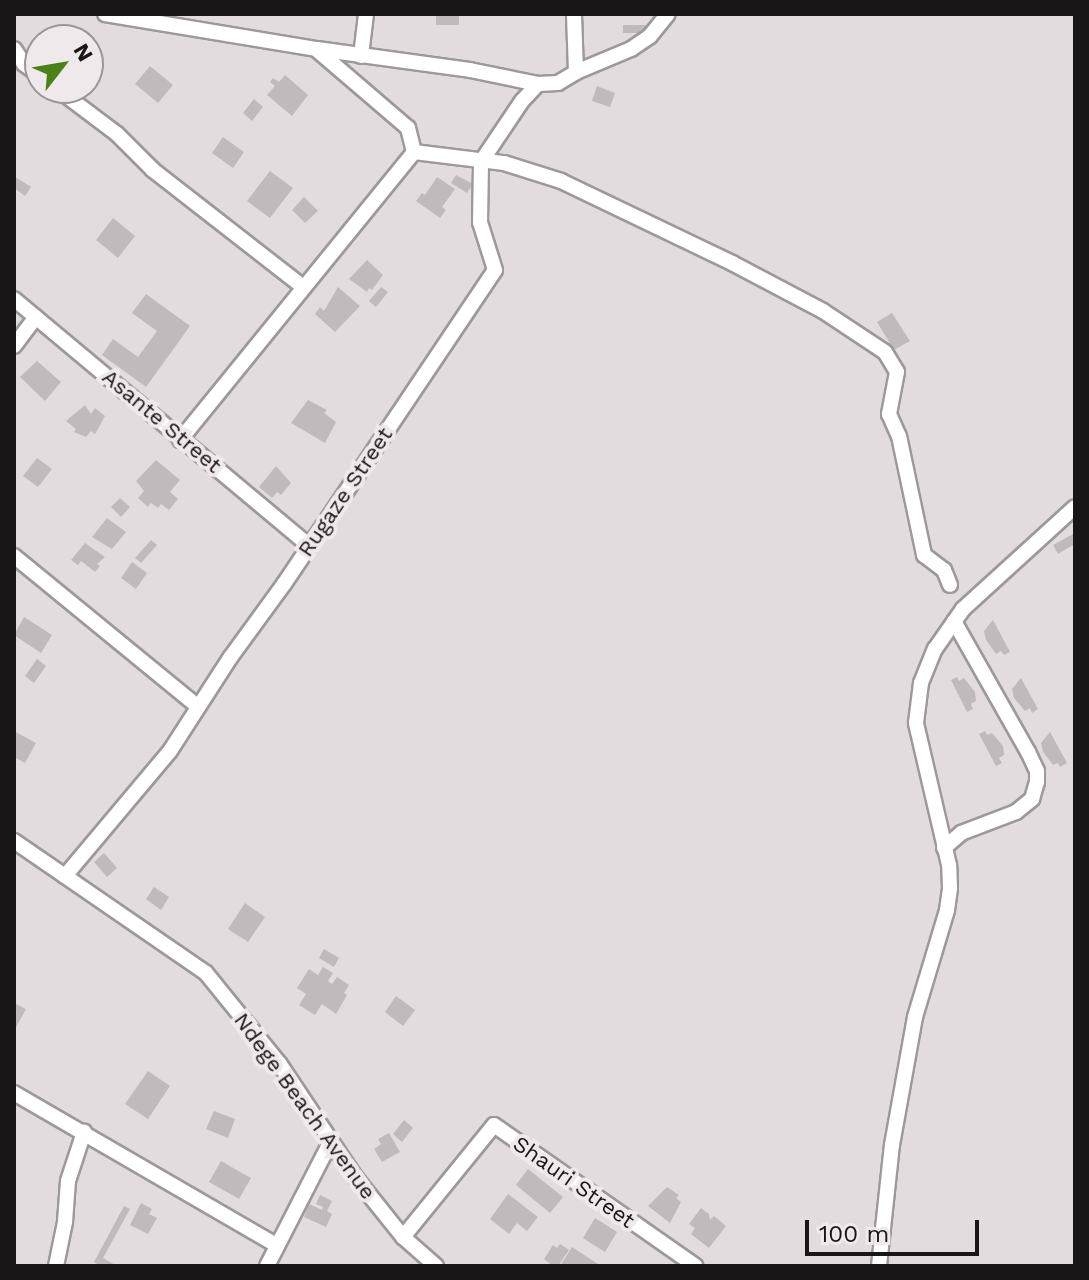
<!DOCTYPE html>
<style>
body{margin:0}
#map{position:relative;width:1089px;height:1280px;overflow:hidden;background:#e3dcdf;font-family:"Work Sans",sans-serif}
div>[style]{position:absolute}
.building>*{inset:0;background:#c0babc}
.roads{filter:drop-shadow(2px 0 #9e989b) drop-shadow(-2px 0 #9e989b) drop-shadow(0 2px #9e989b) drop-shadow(0 -2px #9e989b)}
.minor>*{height:14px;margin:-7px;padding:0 7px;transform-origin:7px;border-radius:7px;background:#fff}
span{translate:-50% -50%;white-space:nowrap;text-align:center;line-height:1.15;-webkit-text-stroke:8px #f0e9ec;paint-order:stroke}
.street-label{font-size:22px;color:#191617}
.frame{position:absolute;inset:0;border:16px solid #191617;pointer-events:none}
.north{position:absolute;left:24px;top:24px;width:80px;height:80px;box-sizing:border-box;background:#f0e9ec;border:2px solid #9a9597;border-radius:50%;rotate:59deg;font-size:22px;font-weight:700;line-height:32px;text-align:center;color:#191617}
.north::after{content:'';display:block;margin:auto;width:28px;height:36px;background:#4a8119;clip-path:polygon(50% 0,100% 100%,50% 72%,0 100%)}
.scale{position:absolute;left:805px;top:1220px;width:174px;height:36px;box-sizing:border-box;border:4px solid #191617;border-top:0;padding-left:10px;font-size:24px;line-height:28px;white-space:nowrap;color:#191617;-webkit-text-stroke:6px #f0e9ec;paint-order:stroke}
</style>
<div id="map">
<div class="building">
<i style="clip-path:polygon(436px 14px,459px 14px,459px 25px,436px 25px)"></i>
<i style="clip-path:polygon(623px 25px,646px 25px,646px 33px,623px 33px)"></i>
<i style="clip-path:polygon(150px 66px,173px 85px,158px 103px,135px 84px)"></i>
<i style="clip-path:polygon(285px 75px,308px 95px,292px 116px,267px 95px,275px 86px,270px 82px,273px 78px,279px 82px)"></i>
<i style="clip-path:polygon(597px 86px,615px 93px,610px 107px,592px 101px)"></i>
<i style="clip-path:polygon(254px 99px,263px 107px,252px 121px,243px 113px)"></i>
<i style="clip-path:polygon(223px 137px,244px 152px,233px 168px,212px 153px)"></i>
<i style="clip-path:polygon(270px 171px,293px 188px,270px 218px,247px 201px)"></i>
<i style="clip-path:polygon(456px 175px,473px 184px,467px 193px,451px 183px)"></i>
<i style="clip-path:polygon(14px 176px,31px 187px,25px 196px,14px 188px)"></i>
<i style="clip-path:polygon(437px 177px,455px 189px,442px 207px,446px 210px,440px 218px,416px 201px,422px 193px,425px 195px)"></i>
<i style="clip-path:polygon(304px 197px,318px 211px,305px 223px,292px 210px)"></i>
<i style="clip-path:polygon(113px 218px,135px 236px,118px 258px,96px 240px)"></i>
<i style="clip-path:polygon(367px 260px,383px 275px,372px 290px,369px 288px,367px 292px,349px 279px)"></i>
<i style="clip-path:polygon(338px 287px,360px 306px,335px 332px,315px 314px,320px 307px,324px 311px)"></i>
<i style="clip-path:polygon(381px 287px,388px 292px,376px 307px,369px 301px)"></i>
<i style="clip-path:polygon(146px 294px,190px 326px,146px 387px,102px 355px,113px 339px,138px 357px,157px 331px,132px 313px)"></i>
<i style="clip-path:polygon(892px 313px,910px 341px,894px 350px,877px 322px)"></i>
<i style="clip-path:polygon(37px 361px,61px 382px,45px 401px,20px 377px)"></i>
<i style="clip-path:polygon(308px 400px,327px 410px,324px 413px,336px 422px,325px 443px,291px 423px)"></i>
<i style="clip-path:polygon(85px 405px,91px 414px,95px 408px,105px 416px,95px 434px,91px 431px,86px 437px,74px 432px,76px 429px,66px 421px)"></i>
<i style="clip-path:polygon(37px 458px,52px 469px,38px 487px,23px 476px)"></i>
<i style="clip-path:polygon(156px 460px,180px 480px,170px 492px,178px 499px,169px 510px,161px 504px,158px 508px,151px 503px,148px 507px,138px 498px,144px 491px,136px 481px)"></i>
<i style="clip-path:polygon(276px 466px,291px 483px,281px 495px,277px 492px,272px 498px,259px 487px)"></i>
<i style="clip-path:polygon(120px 498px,130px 507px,121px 517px,111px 507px)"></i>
<i style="clip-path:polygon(107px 518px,126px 532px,112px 549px,92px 537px)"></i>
<i style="clip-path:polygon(1075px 533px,1075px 544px,1058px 554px,1053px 545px)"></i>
<i style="clip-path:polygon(151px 540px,157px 545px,141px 563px,135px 558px)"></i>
<i style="clip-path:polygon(85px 543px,105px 557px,97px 564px,100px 566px,95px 572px,81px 561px,78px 565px,71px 560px)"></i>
<i style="clip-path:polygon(132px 562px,147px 573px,136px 589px,121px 578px)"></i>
<i style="clip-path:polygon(24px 617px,52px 635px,41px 653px,14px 635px)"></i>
<i style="clip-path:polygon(993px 620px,1010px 652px,1004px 655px,1001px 651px,996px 654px,986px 640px,984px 631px)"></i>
<i style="clip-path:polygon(37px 659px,46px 666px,34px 683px,25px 676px)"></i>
<i style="clip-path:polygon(957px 677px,959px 681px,964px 678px,975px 692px,976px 701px,971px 704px,973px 709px,967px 712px,951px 680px)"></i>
<i style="clip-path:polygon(1021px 678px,1038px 709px,1032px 713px,1030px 708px,1025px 711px,1014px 698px,1012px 689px)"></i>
<i style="clip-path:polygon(14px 731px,36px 743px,25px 763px,14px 757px)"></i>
<i style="clip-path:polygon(985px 731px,987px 735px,992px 733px,1003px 746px,1004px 755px,999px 758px,1002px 763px,996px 766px,979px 734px)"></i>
<i style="clip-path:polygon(1050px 732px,1067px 763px,1060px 767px,1058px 763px,1053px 765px,1043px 752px,1041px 743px)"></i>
<i style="clip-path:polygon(104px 853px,117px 868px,107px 877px,94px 862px)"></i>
<i style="clip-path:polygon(154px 887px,169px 897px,161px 910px,146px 899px)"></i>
<i style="clip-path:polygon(245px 903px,265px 917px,248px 942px,228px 929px)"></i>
<i style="clip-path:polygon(324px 949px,339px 958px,334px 967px,319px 958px)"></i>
<i style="clip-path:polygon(323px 967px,333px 973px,328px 981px,332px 984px,337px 977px,349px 985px,344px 993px,347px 995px,336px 1014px,322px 1004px,315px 1015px,299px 1005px,306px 994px,297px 988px,309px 969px,318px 975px)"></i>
<i style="clip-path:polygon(396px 996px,415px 1010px,403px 1026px,385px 1012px)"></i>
<i style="clip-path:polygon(14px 1003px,26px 1009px,14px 1031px)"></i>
<i style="clip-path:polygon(148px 1071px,170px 1086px,148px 1119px,125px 1104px)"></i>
<i style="clip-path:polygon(214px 1111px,235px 1119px,228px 1138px,206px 1129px)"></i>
<i style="clip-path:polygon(404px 1120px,413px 1128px,402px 1142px,393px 1134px)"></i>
<i style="clip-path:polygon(389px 1133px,400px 1152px,382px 1162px,374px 1149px,381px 1144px,378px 1139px)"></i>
<i style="clip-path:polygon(221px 1161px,251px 1178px,239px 1199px,209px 1182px)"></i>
<i style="clip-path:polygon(528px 1169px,563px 1197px,550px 1213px,516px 1185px)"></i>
<i style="clip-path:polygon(667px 1187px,679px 1195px,676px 1198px,681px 1202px,670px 1223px,648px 1206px)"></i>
<i style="clip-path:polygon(508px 1194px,538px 1217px,527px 1231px,517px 1223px,509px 1234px,490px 1219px)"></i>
<i style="clip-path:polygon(320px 1195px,332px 1201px,327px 1211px,332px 1214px,326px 1227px,304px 1217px,309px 1204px,322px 1210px,323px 1207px,316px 1204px)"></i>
<i style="clip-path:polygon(141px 1203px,152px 1209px,149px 1214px,157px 1218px,148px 1234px,130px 1225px)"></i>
<i style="clip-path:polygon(124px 1206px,130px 1209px,103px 1258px,117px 1266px,100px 1266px,94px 1262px)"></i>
<i style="clip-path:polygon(701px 1208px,709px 1214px,710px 1220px,714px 1216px,726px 1226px,709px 1248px,691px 1234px,695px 1228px,689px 1224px)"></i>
<i style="clip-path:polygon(595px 1218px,617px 1232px,605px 1252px,583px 1238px)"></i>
<i style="clip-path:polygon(560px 1244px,569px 1250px,558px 1266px,553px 1266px,544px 1259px,553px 1245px,557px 1248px)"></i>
<i style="clip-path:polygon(572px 1247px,601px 1266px,560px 1266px)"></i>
</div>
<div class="roads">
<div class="minor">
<i style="left:105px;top:14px;width:215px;rotate:9.4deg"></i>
<i style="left:317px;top:49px;width:154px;rotate:7.8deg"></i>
<i style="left:470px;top:70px;width:69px;rotate:11.6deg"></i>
<i style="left:538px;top:84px;width:20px;rotate:-3deg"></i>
<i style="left:558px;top:83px;width:21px;rotate:-31deg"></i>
<i style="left:576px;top:72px;width:58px;rotate:-92deg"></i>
<i style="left:14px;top:49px;width:18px;rotate:56deg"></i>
<i style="left:24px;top:64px;width:19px;rotate:35deg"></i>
<i style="left:361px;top:56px;width:42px;rotate:-83.2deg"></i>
<i style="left:576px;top:72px;width:60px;rotate:-22.7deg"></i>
<i style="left:631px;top:49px;width:23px;rotate:-34deg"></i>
<i style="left:650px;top:36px;width:28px;rotate:-51deg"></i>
<i style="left:56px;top:88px;width:76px;rotate:37deg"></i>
<i style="left:117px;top:134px;width:51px;rotate:45deg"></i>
<i style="left:153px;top:170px;width:189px;rotate:37.9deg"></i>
<i style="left:414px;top:152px;width:91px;rotate:7deg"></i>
<i style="left:504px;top:163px;width:60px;rotate:17.5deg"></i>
<i style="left:561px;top:181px;width:190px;rotate:25.6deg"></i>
<i style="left:732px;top:263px;width:103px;rotate:27.8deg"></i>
<i style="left:823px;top:311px;width:74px;rotate:33.5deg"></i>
<i style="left:885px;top:352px;width:23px;rotate:59deg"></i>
<i style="left:897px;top:372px;width:43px;rotate:100.8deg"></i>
<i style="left:889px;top:414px;width:24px;rotate:66deg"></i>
<i style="left:899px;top:436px;width:122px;rotate:78.1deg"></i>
<i style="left:924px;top:555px;width:25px;rotate:37deg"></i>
<i style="left:944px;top:570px;width:16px;rotate:68deg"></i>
<i style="left:14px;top:299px;width:383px;rotate:39.9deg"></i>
<i style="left:14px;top:346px;width:36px;rotate:-53deg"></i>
<i style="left:180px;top:440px;width:371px;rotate:-50.9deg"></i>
<i style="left:414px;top:152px;width:25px;rotate:-104deg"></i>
<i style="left:408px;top:128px;width:120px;rotate:-139.4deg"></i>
<i style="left:14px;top:556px;width:237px;rotate:39.3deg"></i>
<i style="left:14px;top:841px;width:233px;rotate:34.5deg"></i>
<i style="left:206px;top:973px;width:116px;rotate:51deg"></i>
<i style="left:279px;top:1063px;width:137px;rotate:56.3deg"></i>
<i style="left:355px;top:1177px;width:77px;rotate:51.3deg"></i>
<i style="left:403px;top:1237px;width:44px;rotate:41.3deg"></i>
<i style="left:944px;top:848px;width:23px;rotate:-41deg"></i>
<i style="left:961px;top:833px;width:59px;rotate:-20.9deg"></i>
<i style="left:1016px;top:812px;width:21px;rotate:-39deg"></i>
<i style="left:1032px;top:799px;width:18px;rotate:-74deg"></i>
<i style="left:1037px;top:782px;width:11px;rotate:-90deg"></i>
<i style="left:1037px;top:771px;width:21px;rotate:-115deg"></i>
<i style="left:1028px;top:752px;width:150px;rotate:-119.5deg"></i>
<i style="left:65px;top:876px;width:163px;rotate:-50deg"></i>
<i style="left:170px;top:751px;width:111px;rotate:-57.2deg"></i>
<i style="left:230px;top:658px;width:92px;rotate:-53.9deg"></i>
<i style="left:284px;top:584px;width:378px;rotate:-56.1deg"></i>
<i style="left:495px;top:270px;width:50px;rotate:-107.4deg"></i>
<i style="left:480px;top:222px;width:60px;rotate:-89deg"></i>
<i style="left:481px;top:162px;width:73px;rotate:-56.1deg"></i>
<i style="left:522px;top:101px;width:23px;rotate:-47deg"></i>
<i style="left:14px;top:1093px;width:303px;rotate:30.1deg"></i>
<i style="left:403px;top:1237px;width:144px;rotate:-50.9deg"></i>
<i style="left:494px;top:1125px;width:246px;rotate:35deg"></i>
<i style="left:56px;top:1266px;width:45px;rotate:-78.4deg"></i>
<i style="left:65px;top:1222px;width:41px;rotate:-85.8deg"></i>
<i style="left:68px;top:1181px;width:52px;rotate:-71.9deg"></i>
<i style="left:267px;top:1266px;width:138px;rotate:-62.9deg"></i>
<i style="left:879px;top:1266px;width:122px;rotate:-83.9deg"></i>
<i style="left:892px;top:1145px;width:130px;rotate:-79.8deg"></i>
<i style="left:915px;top:1017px;width:112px;rotate:-73.3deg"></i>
<i style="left:947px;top:910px;width:22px;rotate:-82deg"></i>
<i style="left:950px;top:888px;width:23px;rotate:-92deg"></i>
<i style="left:949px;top:865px;width:146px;rotate:-103.1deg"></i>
<i style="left:916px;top:723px;width:40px;rotate:-82.9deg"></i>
<i style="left:921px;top:683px;width:37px;rotate:-68deg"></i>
<i style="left:935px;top:649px;width:49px;rotate:-55deg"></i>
<i style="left:963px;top:609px;width:151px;rotate:-42.3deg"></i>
</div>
</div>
<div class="street-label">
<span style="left:162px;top:421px;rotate:40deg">Asante Street</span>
<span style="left:345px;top:492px;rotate:-56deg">Rugaze Street</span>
<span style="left:305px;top:1106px;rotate:54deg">Ndege Beach Avenue</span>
<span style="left:574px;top:1182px;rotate:35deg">Shauri Street</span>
</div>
<div class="frame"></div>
<div class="north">N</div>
<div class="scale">100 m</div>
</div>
